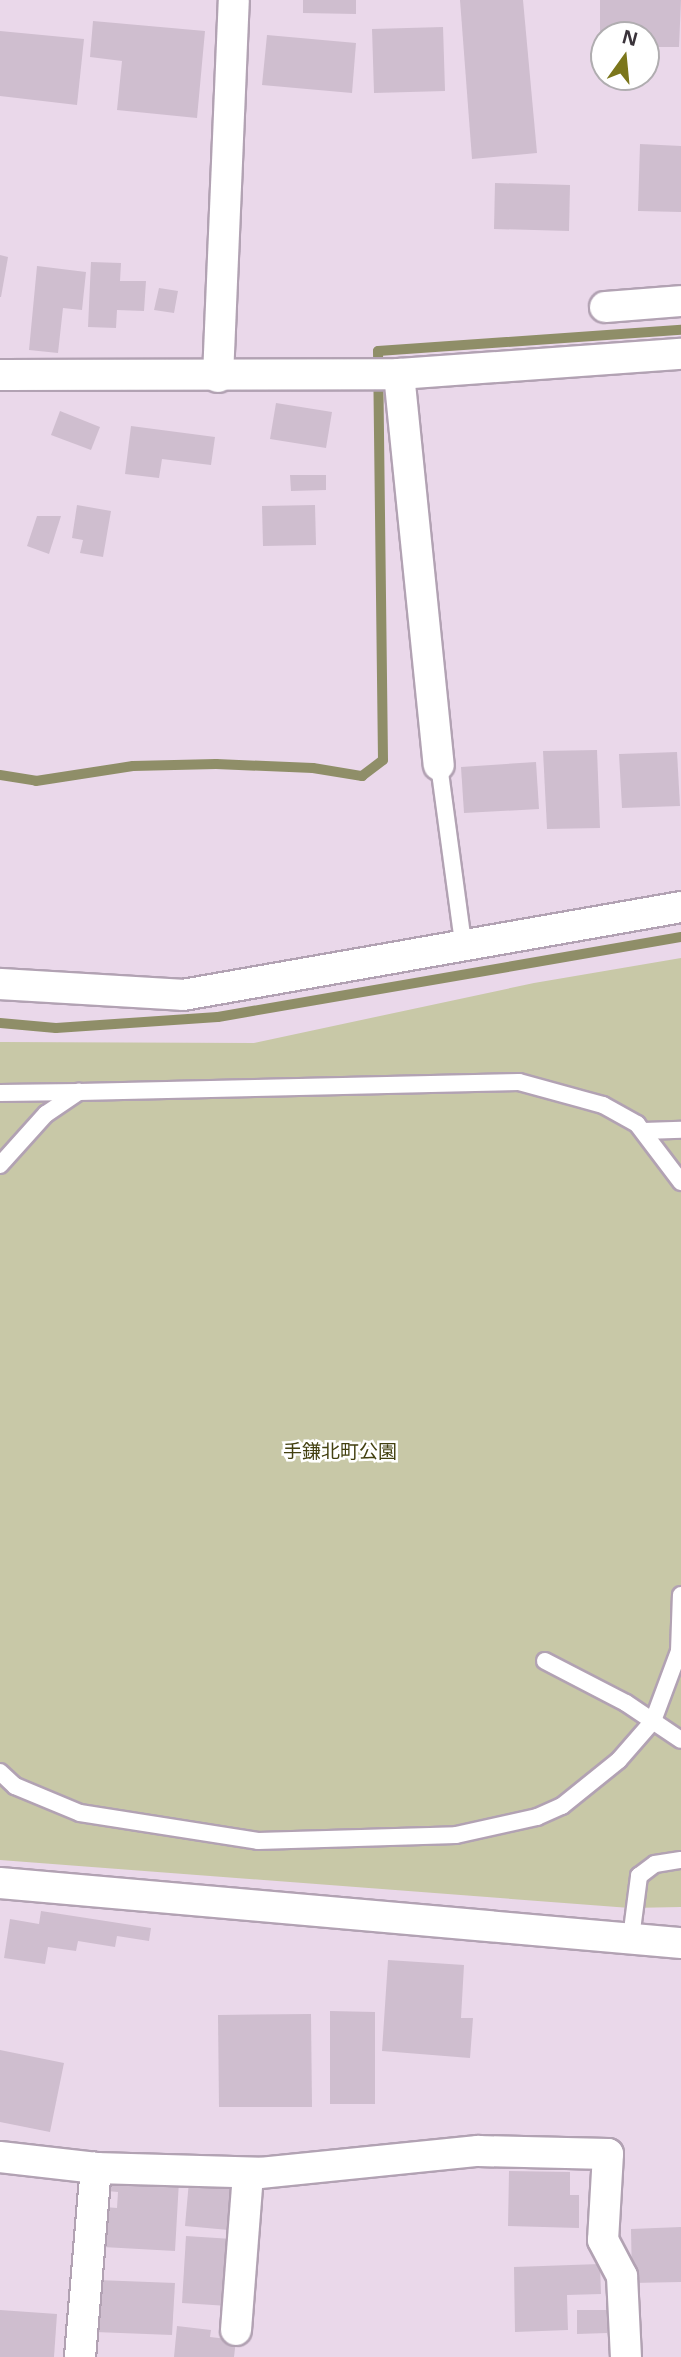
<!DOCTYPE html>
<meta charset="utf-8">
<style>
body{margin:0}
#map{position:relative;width:681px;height:2357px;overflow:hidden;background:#ead8ea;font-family:"Open Sans","Noto Sans JP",sans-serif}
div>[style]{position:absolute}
.green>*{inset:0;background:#c8c8a7}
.stream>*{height:10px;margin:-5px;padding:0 5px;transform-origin:5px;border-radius:5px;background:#8f8e68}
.building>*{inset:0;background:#cfbecf}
.roads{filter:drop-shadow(2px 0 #b2a2b3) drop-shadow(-2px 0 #b2a2b3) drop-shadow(0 2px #b2a2b3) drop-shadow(0 -2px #b2a2b3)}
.service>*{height:16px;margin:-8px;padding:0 8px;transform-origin:8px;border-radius:8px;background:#fff}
.minor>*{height:30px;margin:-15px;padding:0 15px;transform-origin:15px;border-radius:15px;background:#fff}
span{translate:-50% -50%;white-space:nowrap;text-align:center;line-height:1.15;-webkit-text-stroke:5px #fff;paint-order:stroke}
.park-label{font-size:19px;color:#434010}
.north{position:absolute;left:590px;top:21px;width:70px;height:70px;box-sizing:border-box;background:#fff;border:2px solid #b0adb0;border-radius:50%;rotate:15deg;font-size:19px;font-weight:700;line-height:28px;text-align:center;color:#3a333a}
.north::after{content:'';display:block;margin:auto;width:24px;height:32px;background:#7b761b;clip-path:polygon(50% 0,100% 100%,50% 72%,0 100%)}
</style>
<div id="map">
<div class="green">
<i style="clip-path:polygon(681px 958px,681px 1907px,630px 1908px,0 1860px,0 1042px,254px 1043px,534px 983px)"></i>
</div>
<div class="stream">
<i style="left:0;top:775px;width:36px;rotate:9deg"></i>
<i style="left:36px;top:781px;width:98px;rotate:-8.8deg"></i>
<i style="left:133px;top:766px;width:83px;rotate:-1.4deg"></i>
<i style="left:216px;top:764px;width:97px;rotate:2.4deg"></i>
<i style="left:313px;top:768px;width:50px;rotate:9.3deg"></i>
<i style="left:362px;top:776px;width:26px;rotate:-37deg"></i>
<i style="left:383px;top:760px;width:409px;rotate:-90.7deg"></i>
<i style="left:378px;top:351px;width:304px;rotate:-4deg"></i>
<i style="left:0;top:1023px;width:56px;rotate:5.1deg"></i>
<i style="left:56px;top:1028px;width:162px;rotate:-3.9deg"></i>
<i style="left:218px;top:1017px;width:470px;rotate:-9.8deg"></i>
</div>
<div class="building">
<i style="clip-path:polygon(303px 0,356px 0,356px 14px,303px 13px)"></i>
<i style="clip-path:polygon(460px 0,523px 0,537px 153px,472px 159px)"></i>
<i style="clip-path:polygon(600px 0,681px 0,679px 47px,646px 47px,646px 35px,604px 35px,600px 47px)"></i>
<i style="clip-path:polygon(93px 21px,205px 31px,197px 118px,117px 110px,122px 61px,90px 57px)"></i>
<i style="clip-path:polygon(443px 27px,445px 91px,374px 93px,372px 29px)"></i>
<i style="clip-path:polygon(0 31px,84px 39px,77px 105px,0 96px)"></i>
<i style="clip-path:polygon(267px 35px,356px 43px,352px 93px,262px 85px)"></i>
<i style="clip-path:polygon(640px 144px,681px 146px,681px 212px,638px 211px)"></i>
<i style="clip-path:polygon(495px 183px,570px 185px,569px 231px,494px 229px)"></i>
<i style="clip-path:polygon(0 255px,8px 257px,1px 297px,0 297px)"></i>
<i style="clip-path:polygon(91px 262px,121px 263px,120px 281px,146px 281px,144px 311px,117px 310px,116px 328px,88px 327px)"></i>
<i style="clip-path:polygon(37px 266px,86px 272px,82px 310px,63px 308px,58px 353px,29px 350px)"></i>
<i style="clip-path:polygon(159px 288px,178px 291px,174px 313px,154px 310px)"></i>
<i style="clip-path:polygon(276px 403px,332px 412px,326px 448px,270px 439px)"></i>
<i style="clip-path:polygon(60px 411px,100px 427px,91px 450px,51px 435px)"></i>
<i style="clip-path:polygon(131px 426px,215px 437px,211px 465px,162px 459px,159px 478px,125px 474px)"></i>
<i style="clip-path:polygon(290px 475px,326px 475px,326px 490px,291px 491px)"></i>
<i style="clip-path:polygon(77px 505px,111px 511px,103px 557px,80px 553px,83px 540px,72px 538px)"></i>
<i style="clip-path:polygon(315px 505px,316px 545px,263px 546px,262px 506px)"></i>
<i style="clip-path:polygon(37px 516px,61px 516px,49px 554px,27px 546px)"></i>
<i style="clip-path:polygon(597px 750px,600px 828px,547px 829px,543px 751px)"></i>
<i style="clip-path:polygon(677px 752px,680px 806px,622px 808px,619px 754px)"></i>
<i style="clip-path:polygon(536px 762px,539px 809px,464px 813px,461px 767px)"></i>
<i style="clip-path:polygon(41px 1911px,151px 1928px,149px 1941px,117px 1936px,115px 1947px,78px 1941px,76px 1951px,48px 1947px,45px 1964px,4px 1958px,10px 1919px,39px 1924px)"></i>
<i style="clip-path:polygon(388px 1960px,464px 1965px,461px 2018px,473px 2018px,470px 2058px,382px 2051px)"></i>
<i style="clip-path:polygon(330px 2011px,375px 2012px,375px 2104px,330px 2104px)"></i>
<i style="clip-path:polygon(311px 2014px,312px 2107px,219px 2107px,218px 2015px)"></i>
<i style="clip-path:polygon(0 2050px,64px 2063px,50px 2132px,0 2122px)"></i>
<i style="clip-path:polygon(509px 2171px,570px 2172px,570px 2195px,579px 2195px,579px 2228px,508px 2226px)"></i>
<i style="clip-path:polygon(108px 2177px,179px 2181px,175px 2251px,103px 2247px,105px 2207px,117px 2208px,118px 2192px,107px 2191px)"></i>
<i style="clip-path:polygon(189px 2181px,233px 2185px,229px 2230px,185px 2226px)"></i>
<i style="clip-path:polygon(681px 2227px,681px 2282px,632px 2283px,631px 2229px)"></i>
<i style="clip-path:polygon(186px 2236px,232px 2239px,228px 2306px,182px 2303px)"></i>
<i style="clip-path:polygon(600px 2264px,601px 2294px,567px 2295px,568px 2330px,515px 2332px,514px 2267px)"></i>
<i style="clip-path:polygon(97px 2280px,175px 2283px,172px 2335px,95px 2332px)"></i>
<i style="clip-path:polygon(0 2310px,57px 2314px,54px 2357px,0 2357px)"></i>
<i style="clip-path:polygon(577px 2310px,607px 2310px,607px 2333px,577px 2334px)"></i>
<i style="clip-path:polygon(177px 2326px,211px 2330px,210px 2337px,236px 2340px,234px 2357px,174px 2357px)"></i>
</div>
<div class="roads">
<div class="service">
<i style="left:439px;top:765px;width:186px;rotate:82.3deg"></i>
<i style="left:0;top:1093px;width:79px;rotate:-0.7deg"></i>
<i style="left:644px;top:1131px;width:37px;rotate:-2deg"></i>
<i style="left:0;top:1165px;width:69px;rotate:-48deg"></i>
<i style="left:46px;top:1114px;width:40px;rotate:-34deg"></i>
<i style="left:79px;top:1092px;width:440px;rotate:-1.3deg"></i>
<i style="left:519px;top:1082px;width:87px;rotate:15.3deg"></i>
<i style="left:603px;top:1105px;width:39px;rotate:29deg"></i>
<i style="left:637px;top:1124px;width:73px;rotate:52.8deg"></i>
<i style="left:545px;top:1661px;width:91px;rotate:27.4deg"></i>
<i style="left:626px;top:1703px;width:66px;rotate:33.9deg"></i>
<i style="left:0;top:1772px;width:21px;rotate:43deg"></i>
<i style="left:15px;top:1786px;width:70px;rotate:22.6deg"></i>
<i style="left:80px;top:1813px;width:180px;rotate:8.9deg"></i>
<i style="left:258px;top:1841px;width:198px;rotate:-1.7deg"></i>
<i style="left:456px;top:1835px;width:83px;rotate:-12.5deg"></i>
<i style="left:537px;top:1817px;width:27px;rotate:-24deg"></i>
<i style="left:562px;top:1806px;width:73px;rotate:-38.9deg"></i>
<i style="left:619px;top:1760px;width:52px;rotate:-48.9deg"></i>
<i style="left:653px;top:1721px;width:75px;rotate:-69.6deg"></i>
<i style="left:679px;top:1651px;width:56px;rotate:-88deg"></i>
<i style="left:631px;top:1938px;width:63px;rotate:-82.6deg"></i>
<i style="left:639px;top:1876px;width:20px;rotate:-37deg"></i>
<i style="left:655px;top:1864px;width:26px;rotate:-9deg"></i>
</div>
<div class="minor">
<i style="left:605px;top:307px;width:76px;rotate:-4.5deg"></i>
<i style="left:399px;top:374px;width:393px;rotate:84.2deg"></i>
<i style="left:0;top:375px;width:399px;rotate:-0.1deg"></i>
<i style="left:399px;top:374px;width:283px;rotate:-4.1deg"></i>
<i style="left:218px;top:377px;width:377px;rotate:-87.6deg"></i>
<i style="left:0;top:984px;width:183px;rotate:3.4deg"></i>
<i style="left:183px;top:995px;width:506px;rotate:-10.02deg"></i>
<i style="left:0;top:1883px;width:684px;rotate:5.04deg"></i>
<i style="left:0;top:2157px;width:97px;rotate:6.5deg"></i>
<i style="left:96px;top:2168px;width:164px;rotate:1.7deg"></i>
<i style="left:260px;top:2173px;width:219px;rotate:-5.8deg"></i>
<i style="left:478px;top:2151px;width:130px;rotate:1.3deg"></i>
<i style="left:608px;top:2154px;width:86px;rotate:93.3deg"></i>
<i style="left:603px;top:2240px;width:41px;rotate:62.2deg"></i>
<i style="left:622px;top:2276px;width:81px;rotate:87.2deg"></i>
<i style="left:236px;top:2330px;width:157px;rotate:-85.6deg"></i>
<i style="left:80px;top:2357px;width:190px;rotate:-85.2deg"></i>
</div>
</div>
<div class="park-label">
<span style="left:340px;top:1452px">手鎌北町公園</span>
</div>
<div class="north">N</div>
</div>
